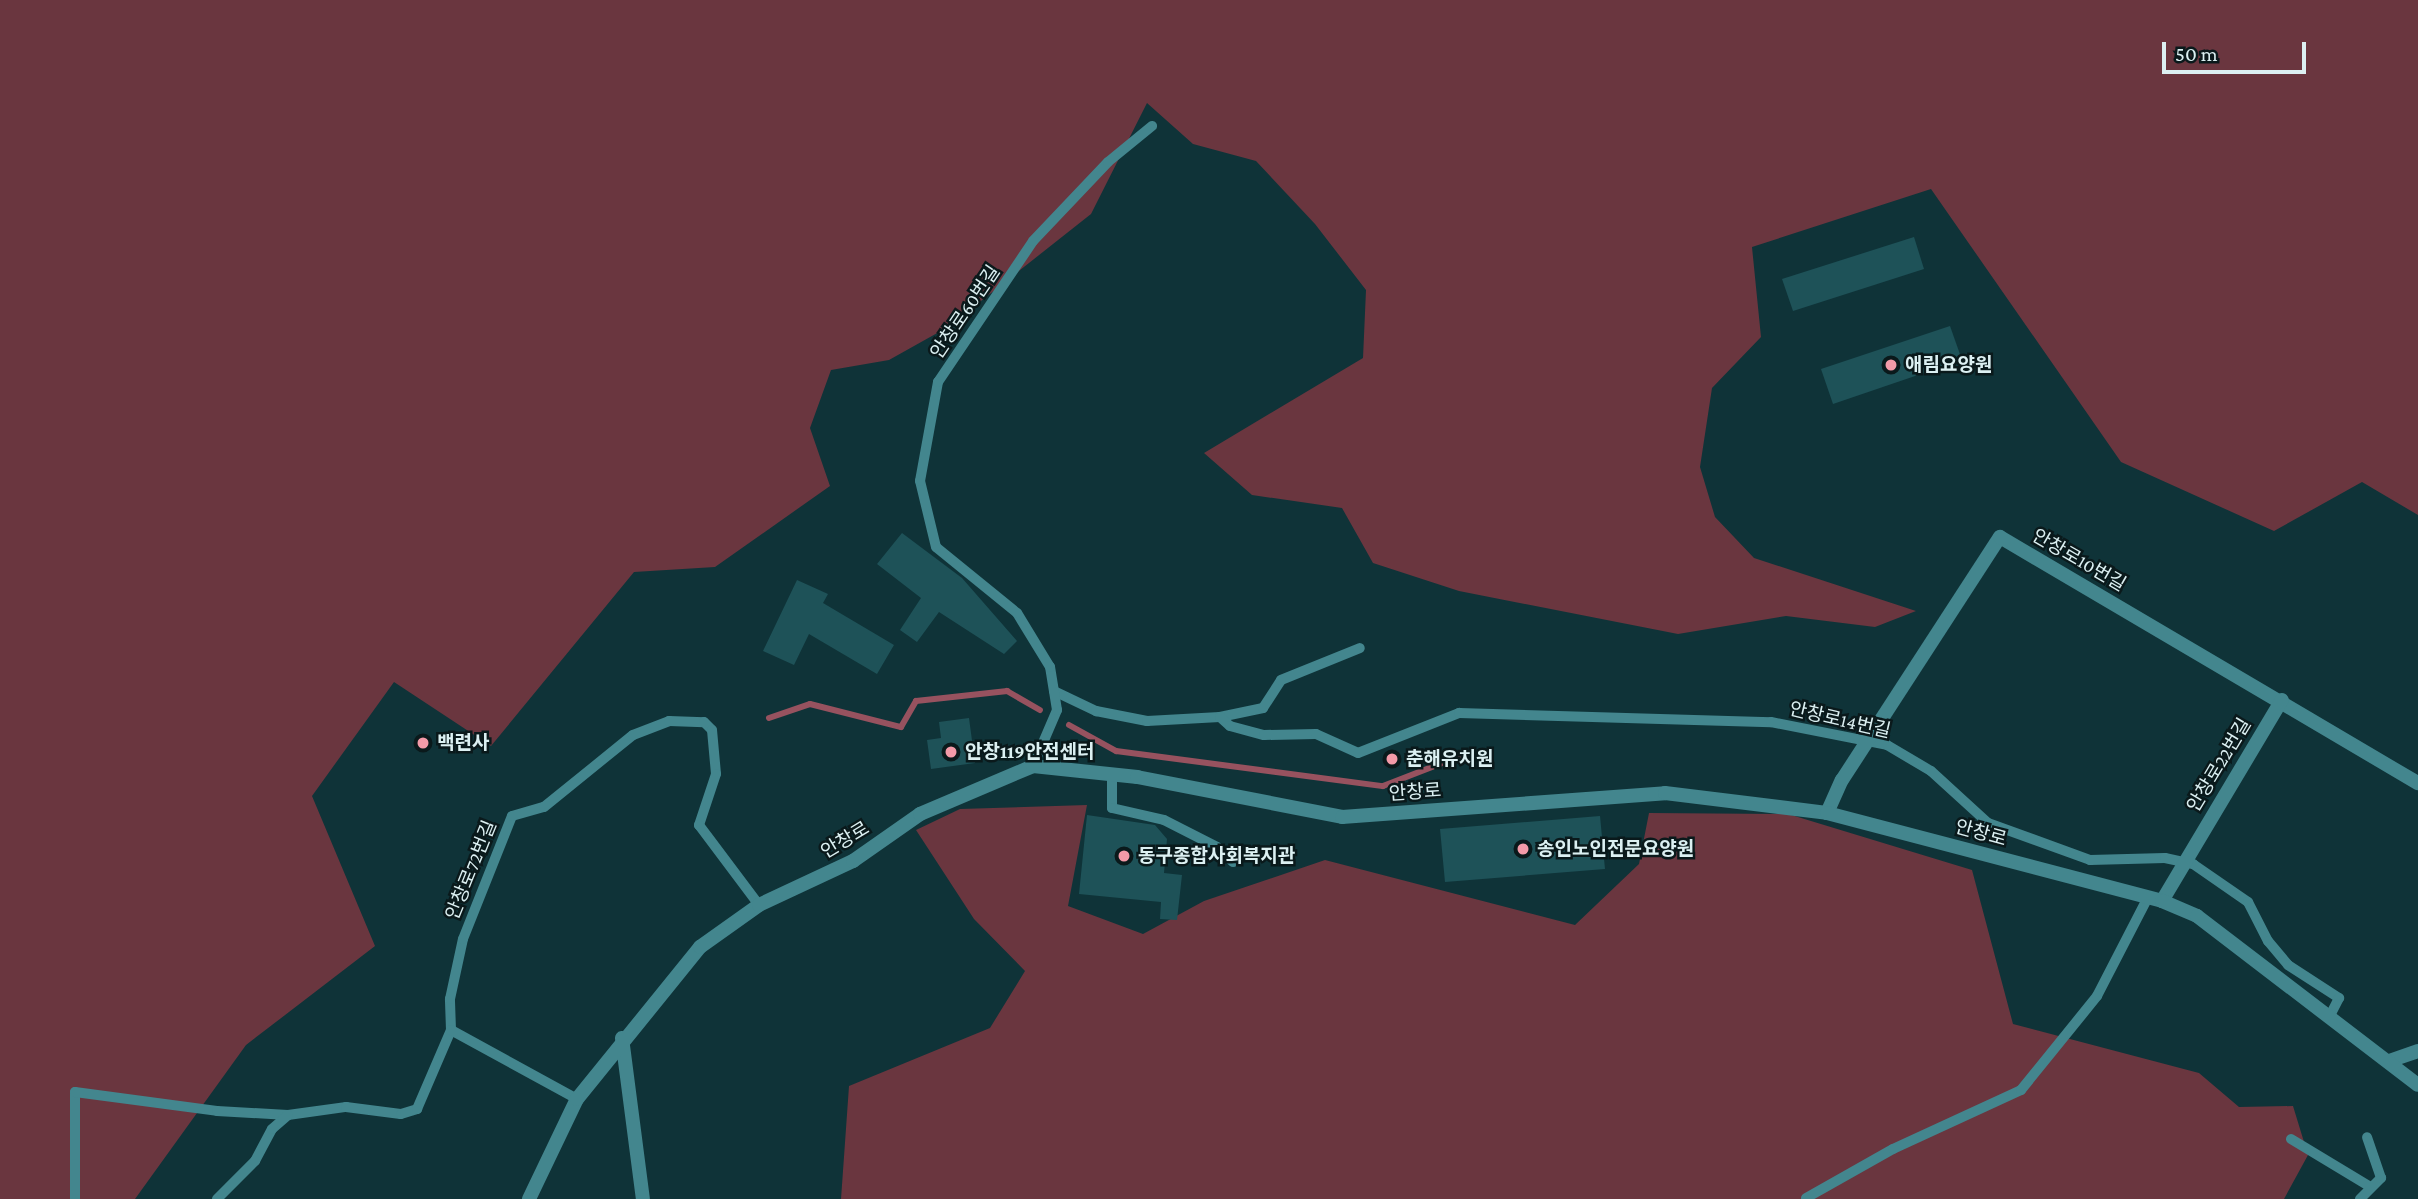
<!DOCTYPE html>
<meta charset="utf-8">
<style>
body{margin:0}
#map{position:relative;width:2418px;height:1199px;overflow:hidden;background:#0f3338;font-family:"Crimson Pro","Noto Sans KR",serif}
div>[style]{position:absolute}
.green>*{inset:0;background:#6a363f}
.stream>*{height:6px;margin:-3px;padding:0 3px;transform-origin:3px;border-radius:3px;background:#97525f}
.building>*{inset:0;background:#1e5258}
.service>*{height:10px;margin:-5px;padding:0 5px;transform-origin:5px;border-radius:5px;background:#43868e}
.minor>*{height:14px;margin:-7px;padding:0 7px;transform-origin:7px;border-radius:7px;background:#43868e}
.tertiary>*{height:14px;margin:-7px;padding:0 7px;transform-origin:7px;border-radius:7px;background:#43868e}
.dots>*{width:19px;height:19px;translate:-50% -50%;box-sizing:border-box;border:4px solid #0a191b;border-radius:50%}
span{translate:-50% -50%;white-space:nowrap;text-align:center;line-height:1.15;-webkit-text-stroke:5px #0a191b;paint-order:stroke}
.street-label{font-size:19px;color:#dcf0f2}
.poi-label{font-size:19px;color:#dcf0f2;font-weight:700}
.left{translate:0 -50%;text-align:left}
.scale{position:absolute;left:2162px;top:42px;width:144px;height:32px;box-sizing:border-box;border:4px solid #dcf0f2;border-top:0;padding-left:9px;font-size:21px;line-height:24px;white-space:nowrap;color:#dcf0f2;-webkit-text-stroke:5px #0a191b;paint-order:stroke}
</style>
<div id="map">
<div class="green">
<i style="clip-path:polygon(0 0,2418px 0,2418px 515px,2362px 482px,2274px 531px,2121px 462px,1931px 189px,1752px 247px,1761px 337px,1712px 388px,1700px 467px,1715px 517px,1754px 558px,1916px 611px,1875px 627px,1786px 616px,1678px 634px,1459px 591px,1373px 563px,1342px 508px,1252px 495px,1204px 453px,1363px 358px,1366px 290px,1315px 224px,1256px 161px,1193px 144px,1147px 103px,1091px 214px,948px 327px,889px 360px,831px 370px,810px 428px,830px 486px,715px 567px,634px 572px,491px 746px,394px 682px,312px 796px,375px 946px,246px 1045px,135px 1199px,0 1199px)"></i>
<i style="clip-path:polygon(1087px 805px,1068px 906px,1143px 934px,1204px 901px,1325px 860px,1575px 925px,1639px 864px,1649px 813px,1788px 814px,1972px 870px,2013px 1024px,2199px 1073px,2239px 1107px,2293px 1106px,2308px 1155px,2284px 1199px,841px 1199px,849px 1086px,990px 1028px,1025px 971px,974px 919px,916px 830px,960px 809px)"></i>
</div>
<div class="stream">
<i style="left:769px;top:718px;width:43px;rotate:-18.9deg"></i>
<i style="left:810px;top:704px;width:94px;rotate:14.2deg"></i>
<i style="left:901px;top:727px;width:30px;rotate:-60deg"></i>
<i style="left:916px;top:701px;width:92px;rotate:-6.3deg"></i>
<i style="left:1007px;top:691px;width:38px;rotate:30deg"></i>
<i style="left:1069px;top:725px;width:54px;rotate:29deg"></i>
<i style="left:1116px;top:751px;width:269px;rotate:7.5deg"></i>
<i style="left:1383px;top:786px;width:91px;rotate:-21.2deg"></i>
</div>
<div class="building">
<i style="clip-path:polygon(1914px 237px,1924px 269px,1793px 311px,1782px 279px)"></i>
<i style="clip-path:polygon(1950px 326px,1962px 360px,1833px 404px,1821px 369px)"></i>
<i style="clip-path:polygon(902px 533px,962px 578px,1017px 641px,1004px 654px,939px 612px,917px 642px,900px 630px,921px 598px,877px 564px)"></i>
<i style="clip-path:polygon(797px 580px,828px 594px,823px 603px,894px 645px,877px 674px,809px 634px,794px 665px,763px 651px)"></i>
<i style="clip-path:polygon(969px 718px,975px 763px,931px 769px,927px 740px,941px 738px,939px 722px)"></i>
<i style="clip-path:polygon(1087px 815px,1155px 825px,1167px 839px,1164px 873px,1182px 875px,1177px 920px,1160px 919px,1161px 902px,1079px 894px)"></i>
<i style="clip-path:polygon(1600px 816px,1605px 869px,1445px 882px,1440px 829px)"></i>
</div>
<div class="service">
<i style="left:1054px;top:691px;width:47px;rotate:25.5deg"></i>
<i style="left:1096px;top:711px;width:52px;rotate:11.1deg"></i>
<i style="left:1147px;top:721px;width:73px;rotate:-3.1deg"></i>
<i style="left:1220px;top:717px;width:44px;rotate:-11.8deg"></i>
<i style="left:1263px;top:708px;width:33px;rotate:-57deg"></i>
<i style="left:1281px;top:680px;width:85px;rotate:-22.1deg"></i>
<i style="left:1220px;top:717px;width:13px;rotate:42deg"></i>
<i style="left:1230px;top:726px;width:35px;rotate:15deg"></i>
<i style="left:1264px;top:735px;width:52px;rotate:-1.1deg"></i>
<i style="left:1316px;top:734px;width:46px;rotate:24.3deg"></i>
<i style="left:1358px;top:753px;width:109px;rotate:-21.6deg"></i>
<i style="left:1459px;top:713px;width:312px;rotate:1.7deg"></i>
<i style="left:1771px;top:722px;width:118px;rotate:11.2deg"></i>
<i style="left:1887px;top:745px;width:51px;rotate:30.6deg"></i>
<i style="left:1931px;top:771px;width:77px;rotate:42.4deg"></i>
<i style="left:1988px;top:823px;width:109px;rotate:19.9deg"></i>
<i style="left:2090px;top:860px;width:75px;rotate:-1.5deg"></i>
<i style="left:2165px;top:858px;width:29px;rotate:12deg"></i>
<i style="left:2193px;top:864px;width:67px;rotate:34.6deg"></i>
<i style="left:2248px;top:902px;width:44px;rotate:62.9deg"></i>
<i style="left:2268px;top:941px;width:31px;rotate:50deg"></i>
<i style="left:2288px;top:965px;width:61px;rotate:32.9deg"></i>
<i style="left:2339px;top:998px;width:20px;rotate:117deg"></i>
<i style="left:1033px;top:766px;width:61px;rotate:-66.8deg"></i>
<i style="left:1057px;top:710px;width:44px;rotate:-99.2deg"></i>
<i style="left:1050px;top:667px;width:63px;rotate:-121.4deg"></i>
<i style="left:1017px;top:613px;width:104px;rotate:-140.8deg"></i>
<i style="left:936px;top:547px;width:68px;rotate:-103.6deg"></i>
<i style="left:920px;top:481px;width:101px;rotate:-79.7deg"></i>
<i style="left:938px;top:382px;width:170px;rotate:-56deg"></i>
<i style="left:1033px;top:241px;width:109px;rotate:-46.5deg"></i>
<i style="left:1108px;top:162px;width:57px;rotate:-39.3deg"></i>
<i style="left:1112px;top:775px;width:33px;rotate:90deg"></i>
<i style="left:1112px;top:808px;width:53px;rotate:13deg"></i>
<i style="left:1164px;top:820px;width:59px;rotate:27deg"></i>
<i style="left:1217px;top:847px;width:22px;rotate:43deg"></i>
<i style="left:451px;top:1030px;width:31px;rotate:-92deg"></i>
<i style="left:450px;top:999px;width:61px;rotate:-77.8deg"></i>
<i style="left:463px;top:939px;width:132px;rotate:-68.3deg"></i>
<i style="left:512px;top:816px;width:33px;rotate:-16deg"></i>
<i style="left:544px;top:807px;width:114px;rotate:-39deg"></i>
<i style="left:633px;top:735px;width:39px;rotate:-21deg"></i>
<i style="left:669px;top:721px;width:35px;rotate:2deg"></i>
<i style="left:704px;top:722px;width:11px;rotate:45deg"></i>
<i style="left:712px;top:730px;width:44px;rotate:84.8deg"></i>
<i style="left:716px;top:774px;width:54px;rotate:108.4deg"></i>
<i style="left:699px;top:825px;width:100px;rotate:53.1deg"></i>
<i style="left:2291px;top:1139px;width:91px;rotate:31.1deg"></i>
<i style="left:1806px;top:1198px;width:100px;rotate:-29.4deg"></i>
<i style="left:1893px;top:1149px;width:141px;rotate:-24.7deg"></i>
<i style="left:2021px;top:1090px;width:121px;rotate:-51deg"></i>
<i style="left:2097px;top:996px;width:111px;rotate:-62.7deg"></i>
<i style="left:75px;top:1199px;width:107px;rotate:-90deg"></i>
<i style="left:75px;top:1092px;width:143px;rotate:7.6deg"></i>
<i style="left:217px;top:1111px;width:71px;rotate:3.2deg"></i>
<i style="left:288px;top:1115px;width:59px;rotate:-7.9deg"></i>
<i style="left:346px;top:1107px;width:55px;rotate:7.3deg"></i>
<i style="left:401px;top:1114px;width:17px;rotate:-17deg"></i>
<i style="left:417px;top:1109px;width:86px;rotate:-66.7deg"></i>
<i style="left:451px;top:1030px;width:144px;rotate:28.7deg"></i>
<i style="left:217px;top:1199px;width:54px;rotate:-45deg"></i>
<i style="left:255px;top:1161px;width:36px;rotate:-62deg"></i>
<i style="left:272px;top:1129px;width:21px;rotate:-41deg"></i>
<i style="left:2360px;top:1199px;width:30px;rotate:-45deg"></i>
<i style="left:2381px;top:1178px;width:43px;rotate:-108.9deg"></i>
</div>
<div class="minor">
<i style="left:1827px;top:813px;width:36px;rotate:-66deg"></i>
<i style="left:1842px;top:780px;width:290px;rotate:-57deg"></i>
<i style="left:2000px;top:537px;width:485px;rotate:30.5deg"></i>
<i style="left:2162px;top:901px;width:234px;rotate:-59.2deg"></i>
<i style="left:622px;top:1038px;width:162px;rotate:82.6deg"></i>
<i style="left:2389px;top:1061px;width:31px;rotate:-19deg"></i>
</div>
<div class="tertiary">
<i style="left:529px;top:1199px;width:111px;rotate:-64.4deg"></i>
<i style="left:577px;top:1099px;width:196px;rotate:-51deg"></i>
<i style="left:700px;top:947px;width:72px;rotate:-35.4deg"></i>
<i style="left:759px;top:905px;width:104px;rotate:-25.1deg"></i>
<i style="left:853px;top:861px;width:82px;rotate:-35deg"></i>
<i style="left:920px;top:814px;width:123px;rotate:-23deg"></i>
<i style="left:1033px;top:766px;width:105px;rotate:6deg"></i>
<i style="left:1137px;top:777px;width:209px;rotate:11deg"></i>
<i style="left:1342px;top:817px;width:324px;rotate:-4.2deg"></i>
<i style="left:1665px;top:793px;width:163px;rotate:7deg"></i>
<i style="left:1827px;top:813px;width:346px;rotate:14.7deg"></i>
<i style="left:2162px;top:901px;width:38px;rotate:23deg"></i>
<i style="left:2197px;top:916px;width:278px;rotate:37.4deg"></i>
</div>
<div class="dots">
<i style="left:1891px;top:365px;background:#f39aa8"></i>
<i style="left:423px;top:743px;background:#f39aa8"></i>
<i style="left:951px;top:752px;background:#f39aa8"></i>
<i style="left:1392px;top:759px;background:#f39aa8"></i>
<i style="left:1523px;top:849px;background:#f39aa8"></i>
<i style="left:1124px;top:856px;background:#f39aa8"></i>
</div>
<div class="street-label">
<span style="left:965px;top:312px;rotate:-56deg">안창로60번길</span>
<span style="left:2079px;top:560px;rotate:30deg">안창로10번길</span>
<span style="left:1840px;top:720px;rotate:13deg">안창로14번길</span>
<span style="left:2219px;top:765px;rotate:-59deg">안창로22번길</span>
<span style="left:1415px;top:792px;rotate:-4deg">안창로</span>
<span style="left:1981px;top:833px;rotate:15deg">안창로</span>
<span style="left:845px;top:840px;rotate:-31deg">안창로</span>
<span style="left:471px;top:870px;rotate:-68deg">안창로72번길</span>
</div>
<div class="poi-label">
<span class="left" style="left:1905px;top:365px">애림요양원</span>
<span class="left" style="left:437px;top:743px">백련사</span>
<span class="left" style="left:965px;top:752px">안창119안전센터</span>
<span class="left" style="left:1406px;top:759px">춘해유치원</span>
<span class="left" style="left:1537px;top:849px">송인노인전문요양원</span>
<span class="left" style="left:1138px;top:856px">동구종합사회복지관</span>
</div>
<div class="scale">50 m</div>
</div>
